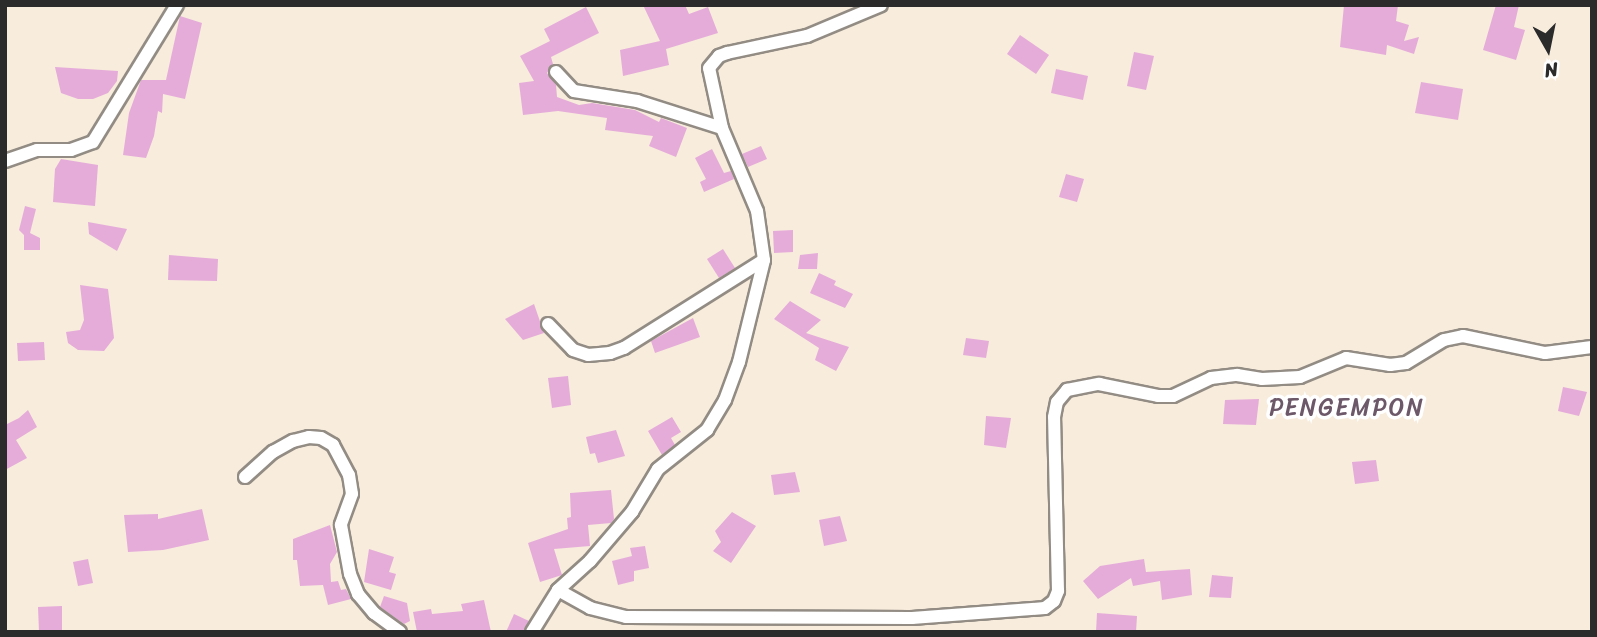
<!DOCTYPE html>
<style>
body{margin:0}
#map{position:relative;width:1597px;height:637px;overflow:hidden;background:#f8ecdc;font-family:Sriracha,sans-serif}
div>[style]{position:absolute}
.building>*{inset:0;background:#e5acda}
.roads{filter:drop-shadow(2px 0 #928c84) drop-shadow(-2px 0 #928c84) drop-shadow(0 2px #928c84) drop-shadow(0 -2px #928c84)}
.street>*{height:12px;margin:-6px;padding:0 6px;transform-origin:6px;border-radius:6px;background:#fff}
span{translate:-50% -50%;white-space:nowrap;text-align:center;line-height:1.15;-webkit-text-stroke:7px #fff;paint-order:stroke}
.quarter-label{font-size:24px;color:#6c5868;letter-spacing:2px}
.frame{position:absolute;inset:0;border:7px solid #2b2b2b;pointer-events:none}
.north{position:absolute;left:1513px;top:14px;width:70px;height:70px;-webkit-text-stroke:5px #fff;paint-order:stroke;rotate:171deg;font-size:19px;font-weight:700;line-height:28px;text-align:center;color:#2b2b2b}
.north::after{content:'';display:block;margin:auto;width:24px;height:32px;background:#2b2b2b;clip-path:polygon(50% 0,100% 100%,50% 72%,0 100%)}
</style>
<div id="map">
<div class="building">
<i style="clip-path:polygon(643px 5px,685px 5px,689px 14px,708px 7px,718px 33px,666px 49px,669px 65px,623px 76px,620px 50px,660px 41px)"></i>
<i style="clip-path:polygon(1344px 5px,1398px 5px,1396px 21px,1409px 25px,1404px 41px,1419px 37px,1414px 54px,1387px 45px,1386px 55px,1340px 47px)"></i>
<i style="clip-path:polygon(1496px 5px,1519px 5px,1514px 27px,1525px 30px,1516px 60px,1483px 50px)"></i>
<i style="clip-path:polygon(586px 7px,599px 33px,551px 57px,553px 64px,547px 73px,556px 85px,557px 97px,579px 105px,592px 103px,635px 110px,659px 122px,661px 118px,687px 128px,676px 157px,649px 146px,653px 136px,605px 130px,607px 118px,558px 111px,523px 115px,519px 83px,534px 81px,520px 56px,550px 41px,544px 29px)"></i>
<i style="clip-path:polygon(180px 16px,202px 23px,185px 99px,163px 94px,162px 113px,158px 111px,154px 136px,146px 158px,123px 155px,129px 113px,141px 80px,166px 80px)"></i>
<i style="clip-path:polygon(1020px 35px,1049px 55px,1036px 74px,1007px 54px)"></i>
<i style="clip-path:polygon(1134px 52px,1154px 56px,1146px 90px,1127px 86px)"></i>
<i style="clip-path:polygon(55px 67px,118px 71px,117px 81px,108px 93px,93px 99px,78px 99px,61px 93px)"></i>
<i style="clip-path:polygon(1056px 69px,1088px 76px,1083px 100px,1051px 93px)"></i>
<i style="clip-path:polygon(1421px 82px,1463px 89px,1458px 120px,1415px 113px)"></i>
<i style="clip-path:polygon(761px 146px,767px 159px,748px 167px,742px 154px)"></i>
<i style="clip-path:polygon(712px 149px,724px 173px,731px 171px,734px 179px,704px 192px,700px 182px,706px 179px,695px 158px)"></i>
<i style="clip-path:polygon(61px 159px,98px 165px,95px 206px,53px 202px,55px 169px)"></i>
<i style="clip-path:polygon(1066px 174px,1084px 179px,1077px 202px,1059px 197px)"></i>
<i style="clip-path:polygon(25px 206px,36px 209px,30px 233px,40px 238px,40px 250px,24px 250px,24px 235px,19px 230px)"></i>
<i style="clip-path:polygon(88px 222px,127px 229px,117px 251px,89px 234px)"></i>
<i style="clip-path:polygon(793px 230px,793px 252px,774px 253px,773px 231px)"></i>
<i style="clip-path:polygon(723px 249px,735px 268px,719px 278px,707px 259px)"></i>
<i style="clip-path:polygon(818px 253px,817px 269px,798px 269px,800px 255px)"></i>
<i style="clip-path:polygon(169px 255px,218px 259px,217px 281px,168px 280px)"></i>
<i style="clip-path:polygon(819px 273px,836px 281px,834px 285px,853px 294px,845px 308px,810px 293px)"></i>
<i style="clip-path:polygon(80px 285px,108px 289px,114px 338px,104px 351px,78px 350px,68px 343px,66px 332px,80px 330px,84px 320px)"></i>
<i style="clip-path:polygon(790px 301px,821px 320px,806px 333px,849px 347px,836px 371px,815px 360px,819px 348px,774px 319px)"></i>
<i style="clip-path:polygon(534px 304px,544px 333px,523px 340px,505px 319px)"></i>
<i style="clip-path:polygon(693px 318px,700px 337px,655px 353px,651px 341px)"></i>
<i style="clip-path:polygon(966px 338px,989px 341px,986px 358px,963px 355px)"></i>
<i style="clip-path:polygon(44px 342px,45px 360px,18px 361px,17px 343px)"></i>
<i style="clip-path:polygon(568px 376px,571px 405px,552px 408px,548px 378px)"></i>
<i style="clip-path:polygon(1563px 387px,1587px 392px,1579px 416px,1558px 411px)"></i>
<i style="clip-path:polygon(1259px 399px,1256px 425px,1223px 424px,1225px 400px)"></i>
<i style="clip-path:polygon(28px 410px,37px 427px,16px 440px,27px 458px,5px 470px,5px 421px,7px 424px,19px 418px)"></i>
<i style="clip-path:polygon(986px 416px,1011px 418px,1006px 448px,984px 445px)"></i>
<i style="clip-path:polygon(672px 417px,681px 432px,671px 438px,675px 445px,662px 455px,648px 431px)"></i>
<i style="clip-path:polygon(616px 430px,625px 456px,598px 463px,595px 453px,590px 454px,586px 437px)"></i>
<i style="clip-path:polygon(1376px 460px,1379px 481px,1355px 484px,1352px 462px)"></i>
<i style="clip-path:polygon(795px 472px,800px 492px,774px 495px,771px 475px)"></i>
<i style="clip-path:polygon(611px 490px,614px 519px,611px 523px,588px 525px,590px 546px,554px 549px,562px 575px,540px 582px,528px 543px,568px 529px,567px 518px,571px 517px,570px 493px)"></i>
<i style="clip-path:polygon(202px 509px,209px 540px,163px 550px,128px 552px,124px 515px,158px 514px,158px 519px)"></i>
<i style="clip-path:polygon(732px 512px,756px 526px,731px 563px,713px 551px,721px 542px,715px 531px)"></i>
<i style="clip-path:polygon(840px 516px,847px 541px,824px 546px,819px 520px)"></i>
<i style="clip-path:polygon(330px 525px,337px 552px,330px 564px,331px 582px,338px 581px,341px 590px,346px 589px,351px 599px,328px 605px,323px 585px,300px 586px,297px 560px,293px 560px,293px 539px)"></i>
<i style="clip-path:polygon(645px 546px,649px 568px,634px 571px,634px 581px,618px 585px,612px 561px,632px 556px,630px 548px)"></i>
<i style="clip-path:polygon(369px 549px,394px 557px,389px 572px,396px 574px,391px 590px,364px 582px)"></i>
<i style="clip-path:polygon(88px 559px,93px 583px,78px 586px,73px 562px)"></i>
<i style="clip-path:polygon(1144px 559px,1146px 572px,1190px 569px,1192px 595px,1162px 600px,1160px 581px,1133px 586px,1131px 578px,1098px 599px,1083px 581px,1100px 566px)"></i>
<i style="clip-path:polygon(1212px 575px,1233px 577px,1231px 598px,1209px 597px)"></i>
<i style="clip-path:polygon(384px 596px,407px 603px,410px 621px,404px 624px,380px 607px)"></i>
<i style="clip-path:polygon(484px 600px,491px 632px,417px 632px,413px 612px,431px 609px,432px 614px,463px 611px,461px 604px)"></i>
<i style="clip-path:polygon(62px 606px,62px 632px,39px 632px,38px 607px)"></i>
<i style="clip-path:polygon(1097px 613px,1137px 616px,1136px 632px,1096px 632px)"></i>
<i style="clip-path:polygon(514px 614px,529px 621px,523px 632px,506px 632px)"></i>
</div>
<div class="roads">
<div class="street">
<i style="left:556px;top:72px;width:26px;rotate:47deg"></i>
<i style="left:574px;top:91px;width:64px;rotate:9deg"></i>
<i style="left:637px;top:101px;width:89px;rotate:17.6deg"></i>
<i style="left:5px;top:161px;width:34px;rotate:-19deg"></i>
<i style="left:37px;top:150px;width:34px"></i>
<i style="left:71px;top:150px;width:23px;rotate:-20deg"></i>
<i style="left:93px;top:142px;width:161px;rotate:-58.5deg"></i>
<i style="left:548px;top:324px;width:36px;rotate:46deg"></i>
<i style="left:573px;top:350px;width:16px;rotate:18deg"></i>
<i style="left:588px;top:355px;width:22px;rotate:-5deg"></i>
<i style="left:610px;top:353px;width:15px;rotate:-20deg"></i>
<i style="left:624px;top:348px;width:165px;rotate:-32.2deg"></i>
<i style="left:245px;top:477px;width:38px;rotate:-42deg"></i>
<i style="left:273px;top:452px;width:23px;rotate:-29deg"></i>
<i style="left:293px;top:441px;width:16px;rotate:-14deg"></i>
<i style="left:309px;top:437px;width:12px;rotate:5deg"></i>
<i style="left:321px;top:438px;width:14px;rotate:30deg"></i>
<i style="left:333px;top:445px;width:34px;rotate:62deg"></i>
<i style="left:349px;top:475px;width:19px;rotate:81deg"></i>
<i style="left:352px;top:494px;width:33px;rotate:110deg"></i>
<i style="left:341px;top:525px;width:50px;rotate:79.6deg"></i>
<i style="left:350px;top:574px;width:22px;rotate:68deg"></i>
<i style="left:358px;top:594px;width:25px;rotate:50deg"></i>
<i style="left:374px;top:613px;width:32px;rotate:36deg"></i>
<i style="left:558px;top:590px;width:37px;rotate:29deg"></i>
<i style="left:590px;top:608px;width:37px;rotate:14deg"></i>
<i style="left:626px;top:617px;width:286px;rotate:0.2deg"></i>
<i style="left:912px;top:618px;width:133px;rotate:-4.3deg"></i>
<i style="left:1045px;top:608px;width:11px;rotate:-38deg"></i>
<i style="left:1054px;top:601px;width:11px;rotate:-68deg"></i>
<i style="left:1058px;top:591px;width:174px;rotate:-91.3deg"></i>
<i style="left:1054px;top:417px;width:15px;rotate:-79deg"></i>
<i style="left:1057px;top:402px;width:16px;rotate:-50deg"></i>
<i style="left:1067px;top:390px;width:33px;rotate:-11deg"></i>
<i style="left:1099px;top:384px;width:60px;rotate:11.5deg"></i>
<i style="left:1158px;top:396px;width:15px"></i>
<i style="left:1173px;top:396px;width:42px;rotate:-25.3deg"></i>
<i style="left:1211px;top:378px;width:26px;rotate:-7deg"></i>
<i style="left:1237px;top:375px;width:25px;rotate:9deg"></i>
<i style="left:1262px;top:379px;width:38px;rotate:-3deg"></i>
<i style="left:1300px;top:377px;width:50px;rotate:-22.4deg"></i>
<i style="left:1346px;top:358px;width:45px;rotate:9deg"></i>
<i style="left:1390px;top:365px;width:16px;rotate:-7deg"></i>
<i style="left:1406px;top:363px;width:44px;rotate:-31.2deg"></i>
<i style="left:1444px;top:340px;width:19px;rotate:-12deg"></i>
<i style="left:1463px;top:336px;width:84px;rotate:11.7deg"></i>
<i style="left:1545px;top:353px;width:47px;rotate:-7.3deg"></i>
<i style="left:532px;top:632px;width:49px;rotate:-58.2deg"></i>
<i style="left:558px;top:590px;width:43px;rotate:-42.2deg"></i>
<i style="left:590px;top:561px;width:65px;rotate:-49.4deg"></i>
<i style="left:632px;top:512px;width:50px;rotate:-58.8deg"></i>
<i style="left:658px;top:469px;width:63px;rotate:-38.5deg"></i>
<i style="left:707px;top:430px;width:35px;rotate:-59deg"></i>
<i style="left:725px;top:400px;width:40px;rotate:-69.8deg"></i>
<i style="left:739px;top:362px;width:105px;rotate:-76.2deg"></i>
<i style="left:764px;top:260px;width:49px;rotate:-98.1deg"></i>
<i style="left:757px;top:211px;width:90px;rotate:-112.9deg"></i>
<i style="left:722px;top:128px;width:61px;rotate:-102.2deg"></i>
<i style="left:709px;top:68px;width:16px;rotate:-50deg"></i>
<i style="left:719px;top:56px;width:9px;rotate:-21deg"></i>
<i style="left:727px;top:53px;width:82px;rotate:-12deg"></i>
<i style="left:807px;top:36px;width:80px;rotate:-22.7deg"></i>
</div>
</div>
<div class="quarter-label">
<span style="left:1347px;top:408px">PENGEMPON</span>
</div>
<div class="frame"></div>
<div class="north">N</div>
</div>
